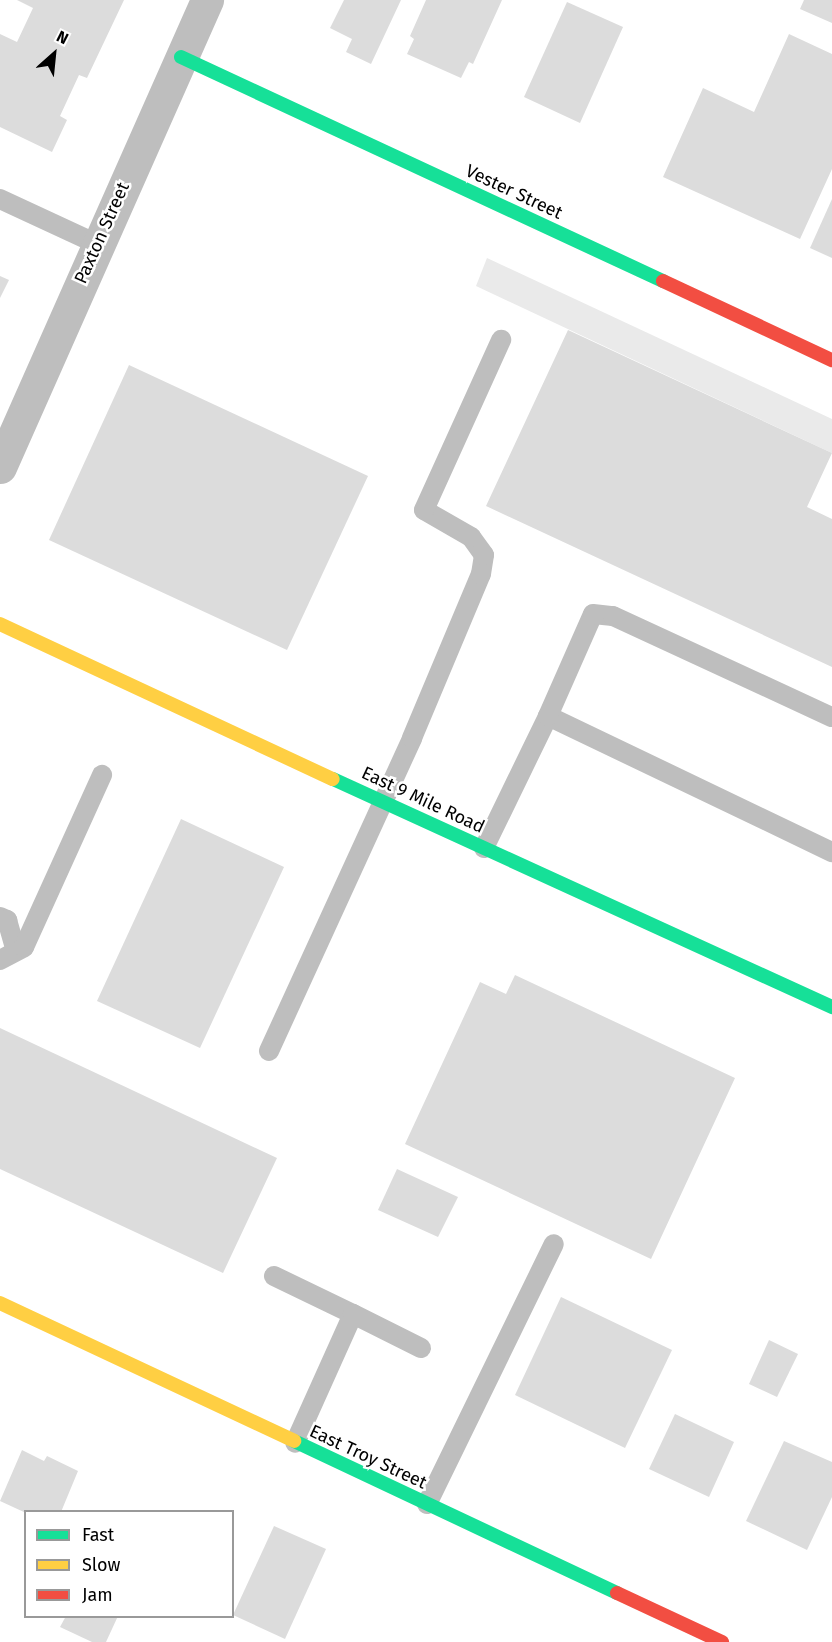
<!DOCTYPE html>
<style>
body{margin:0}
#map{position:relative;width:832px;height:1642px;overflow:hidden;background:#fff;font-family:"Fira Sans",sans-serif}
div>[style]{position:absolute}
.green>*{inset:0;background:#eaeaea}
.building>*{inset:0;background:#dcdcdc}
.lane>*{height:20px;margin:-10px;padding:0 10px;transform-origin:10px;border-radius:10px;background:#bebebe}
.street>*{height:33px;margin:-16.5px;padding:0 16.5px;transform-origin:16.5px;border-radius:16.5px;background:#bebebe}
.fast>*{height:14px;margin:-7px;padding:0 7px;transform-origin:7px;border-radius:7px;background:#16e098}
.slow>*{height:14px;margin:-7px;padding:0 7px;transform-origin:7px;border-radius:7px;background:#ffcf43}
.jam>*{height:14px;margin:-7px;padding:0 7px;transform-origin:7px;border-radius:7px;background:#f24e42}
span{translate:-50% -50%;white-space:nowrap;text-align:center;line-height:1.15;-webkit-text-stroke:5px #fff;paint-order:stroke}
.street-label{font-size:18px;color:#000}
.legend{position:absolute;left:24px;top:1510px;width:210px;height:108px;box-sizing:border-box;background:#fff;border:2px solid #999;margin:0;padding:8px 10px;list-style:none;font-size:18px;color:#000}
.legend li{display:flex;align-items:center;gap:12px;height:30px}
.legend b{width:30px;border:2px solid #999}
.north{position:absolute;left:24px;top:24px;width:60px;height:60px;-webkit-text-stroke:4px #fff;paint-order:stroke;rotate:27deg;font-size:16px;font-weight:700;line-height:24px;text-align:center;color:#000}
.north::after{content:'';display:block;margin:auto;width:21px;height:27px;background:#000;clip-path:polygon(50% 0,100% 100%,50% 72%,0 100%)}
</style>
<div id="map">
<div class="green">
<i style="clip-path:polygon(487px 258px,832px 419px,832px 453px,476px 286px)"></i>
</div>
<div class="building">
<i style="clip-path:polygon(17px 0,124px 0,87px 78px,79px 75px,60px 116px,67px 120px,52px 152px,0 127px,0 34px,17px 42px,33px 8px)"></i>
<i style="clip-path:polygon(344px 0,401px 0,371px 64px,346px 52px,352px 39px,330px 28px)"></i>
<i style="clip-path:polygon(426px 0,502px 0,473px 64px,469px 62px,461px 78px,407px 54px,414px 39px,410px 36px)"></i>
<i style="clip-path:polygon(804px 0,832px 0,832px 23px,800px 9px)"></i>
<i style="clip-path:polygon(567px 2px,623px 27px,580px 123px,524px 97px)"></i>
<i style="clip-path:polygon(789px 34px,832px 54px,832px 169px,800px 239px,663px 177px,703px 88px,754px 112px)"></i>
<i style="clip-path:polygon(832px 199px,832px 258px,810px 248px)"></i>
<i style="clip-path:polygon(0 276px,9px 280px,0 298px)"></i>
<i style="clip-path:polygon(568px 330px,832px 453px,807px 507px,832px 519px,832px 667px,486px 506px)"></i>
<i style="clip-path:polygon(129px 365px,368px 476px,287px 650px,49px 540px)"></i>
<i style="clip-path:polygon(181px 819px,284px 867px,200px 1048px,97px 1001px)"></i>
<i style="clip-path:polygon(515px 975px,735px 1078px,651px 1259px,405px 1144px,480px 982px,506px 994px)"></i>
<i style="clip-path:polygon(0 1028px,277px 1158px,223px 1273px,0 1169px)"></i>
<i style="clip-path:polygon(397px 1169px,458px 1197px,438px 1237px,378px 1210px)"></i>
<i style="clip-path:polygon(561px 1297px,672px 1350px,625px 1448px,515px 1395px)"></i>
<i style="clip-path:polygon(769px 1340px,798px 1354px,777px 1397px,749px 1384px)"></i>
<i style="clip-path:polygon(675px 1414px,734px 1442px,709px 1497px,649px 1469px)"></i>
<i style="clip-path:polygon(784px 1441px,832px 1462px,832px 1497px,807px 1550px,746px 1521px)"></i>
<i style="clip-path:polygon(22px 1450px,44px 1461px,47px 1456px,78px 1471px,61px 1512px,26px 1513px,0 1501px)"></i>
<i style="clip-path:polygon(274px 1526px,326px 1549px,285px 1639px,233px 1615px)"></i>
<i style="clip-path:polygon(66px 1616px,118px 1616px,106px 1642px,92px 1642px,60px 1627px)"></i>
</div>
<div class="lane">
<i style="left:0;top:199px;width:107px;rotate:24.9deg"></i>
<i style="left:548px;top:716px;width:315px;rotate:25.6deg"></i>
<i style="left:484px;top:848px;width:147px;rotate:-64.1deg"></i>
<i style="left:548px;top:716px;width:111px;rotate:-66.2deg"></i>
<i style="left:593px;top:614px;width:20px;rotate:6deg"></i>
<i style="left:613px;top:616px;width:241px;rotate:24.8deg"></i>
<i style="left:0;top:917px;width:8px;rotate:23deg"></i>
<i style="left:7px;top:920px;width:32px;rotate:74deg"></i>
<i style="left:0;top:960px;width:27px;rotate:-28deg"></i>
<i style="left:24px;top:947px;width:189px;rotate:-65.6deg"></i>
<i style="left:269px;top:1051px;width:344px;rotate:-65.4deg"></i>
<i style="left:412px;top:738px;width:178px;rotate:-67.2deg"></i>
<i style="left:481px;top:574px;width:19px;rotate:-81deg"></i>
<i style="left:484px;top:555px;width:22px;rotate:-126deg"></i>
<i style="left:471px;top:537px;width:54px;rotate:-150.1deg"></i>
<i style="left:424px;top:510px;width:187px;rotate:-65.6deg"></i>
<i style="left:274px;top:1276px;width:88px;rotate:25.7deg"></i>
<i style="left:353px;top:1314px;width:141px;rotate:114.2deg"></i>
<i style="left:353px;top:1314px;width:76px;rotate:26.6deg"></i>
<i style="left:427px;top:1504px;width:289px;rotate:-64deg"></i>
</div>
<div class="street">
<i style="left:0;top:467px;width:511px;rotate:-66.09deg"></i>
</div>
<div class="fast">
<i style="left:181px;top:57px;width:532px;rotate:24.93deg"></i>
<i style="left:333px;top:779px;width:549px;rotate:24.56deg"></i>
<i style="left:294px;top:1441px;width:357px;rotate:25.2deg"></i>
</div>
<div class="slow">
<i style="left:0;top:624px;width:367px;rotate:25deg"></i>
<i style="left:0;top:1303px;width:325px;rotate:25.1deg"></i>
</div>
<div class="jam">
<i style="left:663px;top:281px;width:187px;rotate:25.1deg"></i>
<i style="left:617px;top:1593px;width:116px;rotate:25deg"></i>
</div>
<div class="street-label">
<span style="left:514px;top:192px;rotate:25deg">Vester Street</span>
<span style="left:102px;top:233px;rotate:-66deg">Paxton Street</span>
<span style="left:423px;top:800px;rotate:25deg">East 9 Mile Road</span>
<span style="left:368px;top:1457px;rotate:25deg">East Troy Street</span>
</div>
<ul class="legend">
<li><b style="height:8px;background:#16e098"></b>Fast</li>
<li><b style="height:8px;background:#ffcf43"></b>Slow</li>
<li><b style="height:8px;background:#f24e42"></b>Jam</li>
</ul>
<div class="north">N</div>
</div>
